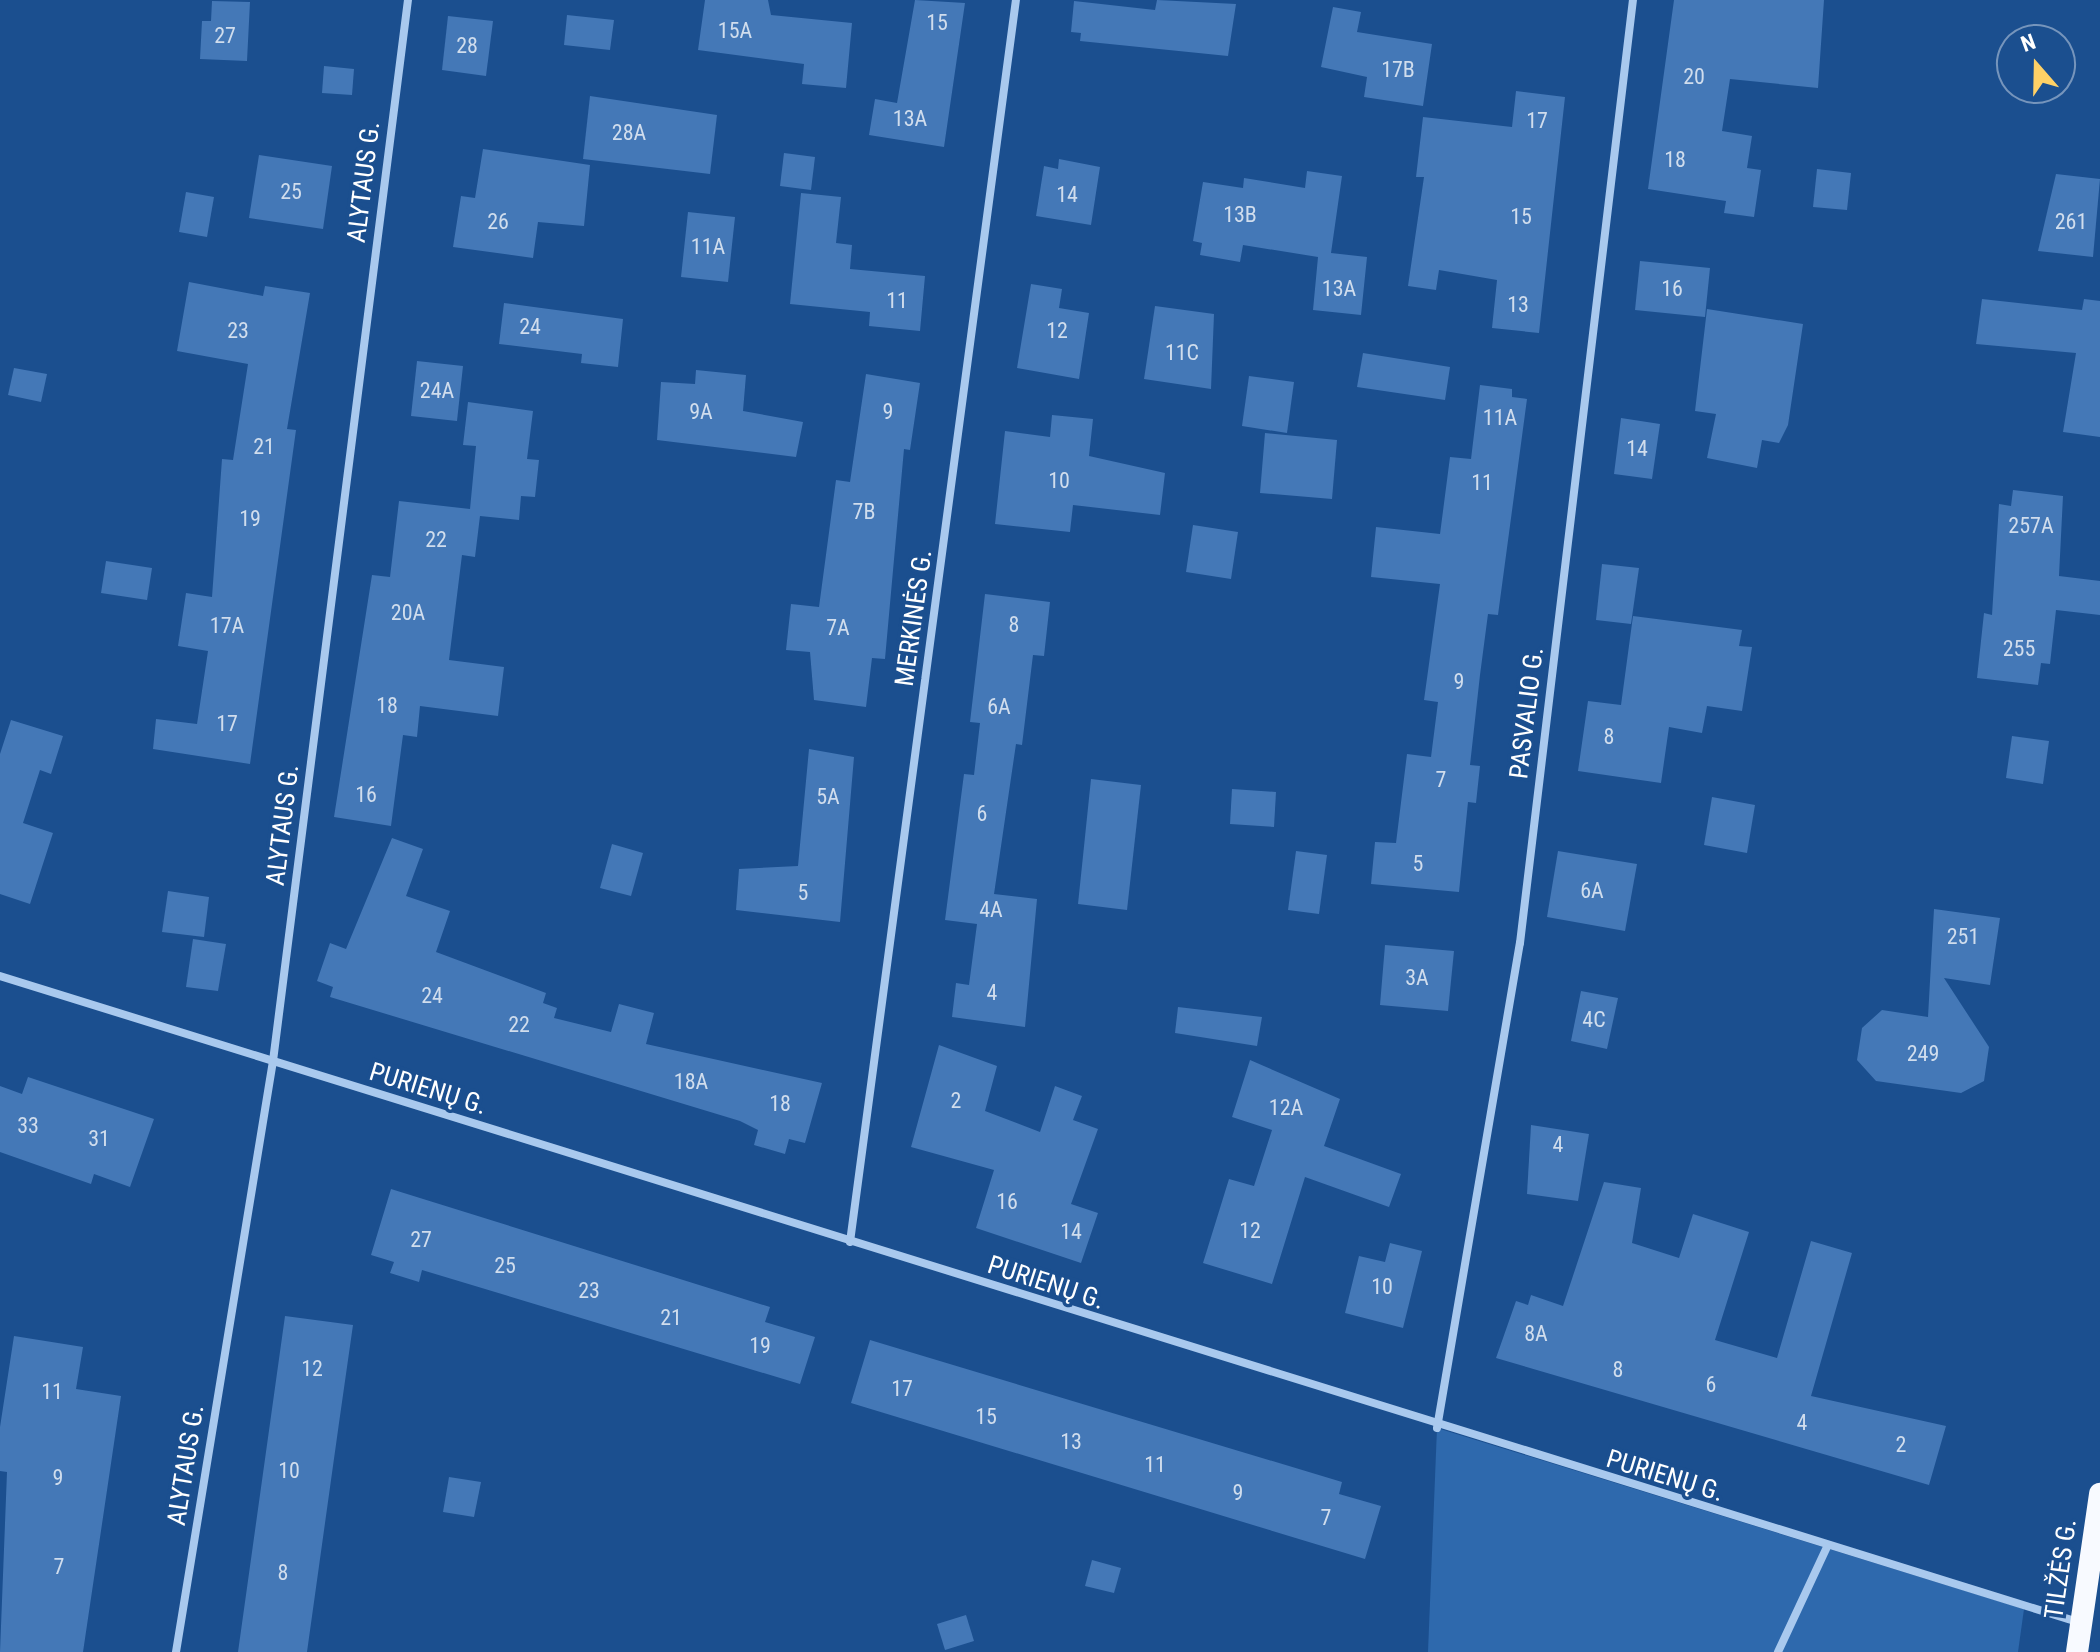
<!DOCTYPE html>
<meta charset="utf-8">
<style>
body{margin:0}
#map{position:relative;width:2100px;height:1652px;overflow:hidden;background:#1b4f8f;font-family:"Roboto Condensed",sans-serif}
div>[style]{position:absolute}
.green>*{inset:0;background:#2e69ad}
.building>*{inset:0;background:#4478b7}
.minor>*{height:8px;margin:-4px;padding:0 4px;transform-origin:4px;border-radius:4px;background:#a9c9ee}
.trunk>*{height:22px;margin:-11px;padding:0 11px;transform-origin:11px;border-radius:11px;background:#f8faff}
span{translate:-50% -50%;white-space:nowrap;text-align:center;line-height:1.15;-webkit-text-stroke:7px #1b4f8f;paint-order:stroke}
.number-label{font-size:22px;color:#d0dded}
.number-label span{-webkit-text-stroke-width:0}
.street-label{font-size:26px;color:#fff}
.north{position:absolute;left:1996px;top:24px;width:80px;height:80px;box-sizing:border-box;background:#1b4f8f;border:2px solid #7695bc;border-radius:50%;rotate:340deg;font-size:22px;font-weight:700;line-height:32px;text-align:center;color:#fff}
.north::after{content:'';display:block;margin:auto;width:28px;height:36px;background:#ffd166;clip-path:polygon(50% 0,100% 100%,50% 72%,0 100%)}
</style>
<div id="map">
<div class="green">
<i style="clip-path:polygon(1437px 1428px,2024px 1609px,2018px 1652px,1428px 1652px)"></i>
</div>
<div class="building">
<i style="clip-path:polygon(705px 0,768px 0,771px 15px,852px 23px,846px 88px,802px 84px,804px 64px,698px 50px)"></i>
<i style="clip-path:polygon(915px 0,965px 3px,944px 147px,869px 135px,875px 99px,897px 103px)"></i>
<i style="clip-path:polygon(1157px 0,1236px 4px,1228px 56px,1080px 41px,1081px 33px,1071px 32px,1074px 1px,1155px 10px)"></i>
<i style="clip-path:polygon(1674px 0,1824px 0,1818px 88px,1730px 79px,1722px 131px,1752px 136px,1747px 168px,1761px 170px,1754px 217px,1724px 213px,1726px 201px,1648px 189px)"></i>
<i style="clip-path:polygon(212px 1px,250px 2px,247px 61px,200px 59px,202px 21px,211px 21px)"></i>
<i style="clip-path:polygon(1333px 7px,1361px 12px,1357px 32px,1432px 44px,1423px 106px,1364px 97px,1367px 77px,1321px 67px)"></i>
<i style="clip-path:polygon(567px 15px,614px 20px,610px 50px,564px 45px)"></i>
<i style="clip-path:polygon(448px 16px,493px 21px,486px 76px,442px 70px)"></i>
<i style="clip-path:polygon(324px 66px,354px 69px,352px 95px,322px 93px)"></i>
<i style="clip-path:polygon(1516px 91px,1565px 97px,1539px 333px,1492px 328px,1497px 280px,1439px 270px,1436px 290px,1408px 286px,1424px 177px,1416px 177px,1423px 117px,1512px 127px)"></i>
<i style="clip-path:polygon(590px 96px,717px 115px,710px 174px,583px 159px)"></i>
<i style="clip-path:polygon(483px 149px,590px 165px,584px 226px,538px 222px,533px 258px,453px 247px,461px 196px,475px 198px)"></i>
<i style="clip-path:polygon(784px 153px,815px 157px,811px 190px,780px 186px)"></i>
<i style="clip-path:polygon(259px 155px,332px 166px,323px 229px,249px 218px)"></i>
<i style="clip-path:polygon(1059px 159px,1100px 167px,1091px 225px,1036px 216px,1044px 166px,1058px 169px)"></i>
<i style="clip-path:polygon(1817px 169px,1851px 173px,1847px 210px,1813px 207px)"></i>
<i style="clip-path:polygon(1307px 171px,1342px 176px,1331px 253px,1367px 257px,1361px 315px,1313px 310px,1318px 257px,1243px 245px,1240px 262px,1200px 255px,1202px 243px,1193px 241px,1203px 182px,1243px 188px,1244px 178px,1305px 188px)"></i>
<i style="clip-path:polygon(2056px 174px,2100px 179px,2093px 257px,2038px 251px)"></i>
<i style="clip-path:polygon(186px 192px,214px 197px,207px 237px,179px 232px)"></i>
<i style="clip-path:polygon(801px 193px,841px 197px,836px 243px,852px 245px,850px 269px,925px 276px,920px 331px,869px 326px,870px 312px,790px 304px)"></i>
<i style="clip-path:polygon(688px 212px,735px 217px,728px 282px,681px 277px)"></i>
<i style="clip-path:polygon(1640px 261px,1710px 268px,1705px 317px,1635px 310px)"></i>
<i style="clip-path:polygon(189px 282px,263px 296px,265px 286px,310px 293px,287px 429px,296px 430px,250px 764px,153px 749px,156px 719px,197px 724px,208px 651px,178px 646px,186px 593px,212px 597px,222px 459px,233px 460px,248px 364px,177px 351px)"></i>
<i style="clip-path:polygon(1031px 284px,1062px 289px,1059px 308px,1089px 313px,1079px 379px,1017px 368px)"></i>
<i style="clip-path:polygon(1982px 299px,2082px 310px,2084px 299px,2100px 301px,2100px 437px,2063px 432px,2076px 353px,1976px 344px)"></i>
<i style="clip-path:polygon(504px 303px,623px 319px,618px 367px,581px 363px,582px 354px,499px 344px)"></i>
<i style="clip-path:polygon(1155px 306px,1214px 314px,1211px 389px,1144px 379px)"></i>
<i style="clip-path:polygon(1707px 309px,1803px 324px,1788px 425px,1779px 443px,1762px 440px,1757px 468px,1707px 458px,1716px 414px,1695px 411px)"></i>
<i style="clip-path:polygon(1363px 353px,1450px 367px,1445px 400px,1357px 387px)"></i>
<i style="clip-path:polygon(417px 361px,463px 366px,457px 421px,411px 416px)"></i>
<i style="clip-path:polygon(14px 368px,47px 374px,41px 402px,8px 395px)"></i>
<i style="clip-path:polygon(696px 370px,746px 375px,743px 411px,803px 422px,796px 457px,657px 440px,661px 382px,695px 384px)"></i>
<i style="clip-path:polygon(866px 374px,920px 383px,910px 450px,904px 449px,885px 659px,872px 658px,866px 707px,814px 700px,810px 652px,786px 650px,791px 604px,819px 607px,836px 480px,850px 482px)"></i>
<i style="clip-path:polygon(1249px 376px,1294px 382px,1287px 433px,1242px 426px)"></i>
<i style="clip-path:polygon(1480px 385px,1512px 389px,1512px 397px,1527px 399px,1498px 615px,1488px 614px,1480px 675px,1470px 765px,1480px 766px,1476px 803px,1468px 802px,1459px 892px,1371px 884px,1375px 842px,1396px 843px,1407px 754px,1431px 757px,1438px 702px,1424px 700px,1440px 584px,1371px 577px,1376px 527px,1440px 534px,1450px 457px,1471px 459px)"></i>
<i style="clip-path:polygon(468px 402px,533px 411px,527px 459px,539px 460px,535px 497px,521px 496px,519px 520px,480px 516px,475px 557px,462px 555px,449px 660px,504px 667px,498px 716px,420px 706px,417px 737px,403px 735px,391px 826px,334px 817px,372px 575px,390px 577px,399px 501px,470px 509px,476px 446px,463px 445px)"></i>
<i style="clip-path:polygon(1052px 415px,1093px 419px,1089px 456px,1165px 473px,1160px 515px,1073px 505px,1070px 532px,995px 524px,1005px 431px,1050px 437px)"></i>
<i style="clip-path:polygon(1621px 418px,1660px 424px,1652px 479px,1614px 474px)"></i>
<i style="clip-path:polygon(1265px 433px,1337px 440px,1332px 499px,1260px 493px)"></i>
<i style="clip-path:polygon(2013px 490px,2063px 496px,2059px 576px,2100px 581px,2100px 615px,2056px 610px,2050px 664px,2041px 663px,2038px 685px,1977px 678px,1984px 613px,1992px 615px,1999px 504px,2011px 506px)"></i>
<i style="clip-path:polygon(1193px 525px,1238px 532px,1231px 579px,1186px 572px)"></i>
<i style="clip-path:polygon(106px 561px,152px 568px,147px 600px,101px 593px)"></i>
<i style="clip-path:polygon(1602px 564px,1639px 568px,1631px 624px,1596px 620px)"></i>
<i style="clip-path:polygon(985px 594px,1050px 602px,1044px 656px,1033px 655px,1022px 745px,1016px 744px,994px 894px,1037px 899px,1025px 1027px,952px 1017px,956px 983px,969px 985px,977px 924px,945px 920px,964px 774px,974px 775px,980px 723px,970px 722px)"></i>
<i style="clip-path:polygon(1633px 616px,1742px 630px,1739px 646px,1752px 647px,1742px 711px,1707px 706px,1702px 733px,1669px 727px,1661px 783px,1578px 771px,1588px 701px,1621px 705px)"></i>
<i style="clip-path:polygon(11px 720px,63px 736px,51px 774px,40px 770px,23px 823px,53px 833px,30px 904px,0 894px,0 754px)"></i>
<i style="clip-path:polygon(2012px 736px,2049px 741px,2043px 784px,2006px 778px)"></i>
<i style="clip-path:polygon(809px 749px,854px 757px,840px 922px,736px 910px,739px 869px,798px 866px)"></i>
<i style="clip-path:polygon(1091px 779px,1141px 785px,1127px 910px,1078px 904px)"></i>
<i style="clip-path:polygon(1232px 789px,1276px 792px,1274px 827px,1230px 824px)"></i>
<i style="clip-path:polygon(1712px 797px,1755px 805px,1747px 853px,1704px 845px)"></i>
<i style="clip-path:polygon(392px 838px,423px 849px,406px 896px,450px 911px,436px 952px,546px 993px,543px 1003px,557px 1008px,554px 1018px,611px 1032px,619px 1004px,654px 1013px,646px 1044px,822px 1083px,805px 1143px,789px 1139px,785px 1154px,754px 1145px,758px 1130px,740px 1121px,330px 997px,333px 987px,317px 981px,330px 943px,346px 949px)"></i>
<i style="clip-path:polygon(612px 844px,643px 853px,631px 896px,600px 888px)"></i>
<i style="clip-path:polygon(1296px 851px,1327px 855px,1319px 914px,1288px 910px)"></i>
<i style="clip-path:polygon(1558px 851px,1637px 864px,1625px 931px,1547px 917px)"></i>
<i style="clip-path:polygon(168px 891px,209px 897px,204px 937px,162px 932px)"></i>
<i style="clip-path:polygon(1934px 909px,2000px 918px,1990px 985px,1944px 978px,1989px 1047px,1984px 1081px,1961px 1093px,1876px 1081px,1857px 1060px,1862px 1028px,1882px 1010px,1928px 1017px)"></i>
<i style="clip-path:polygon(193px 939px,226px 944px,218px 991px,186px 987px)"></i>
<i style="clip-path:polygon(1385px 945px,1454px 951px,1448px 1011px,1380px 1005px)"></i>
<i style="clip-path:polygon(1581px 991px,1618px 998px,1607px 1049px,1571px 1041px)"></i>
<i style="clip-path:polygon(1178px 1007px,1262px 1017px,1257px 1046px,1175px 1033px)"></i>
<i style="clip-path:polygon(939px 1045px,997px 1066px,985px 1111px,1040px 1132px,1055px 1086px,1082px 1096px,1073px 1120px,1098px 1129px,1071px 1204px,1098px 1213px,1081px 1263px,976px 1228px,994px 1170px,911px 1147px)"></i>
<i style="clip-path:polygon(1250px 1060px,1340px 1099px,1324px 1146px,1401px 1174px,1389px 1207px,1305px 1177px,1272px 1284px,1203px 1263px,1229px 1179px,1254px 1186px,1272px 1130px,1232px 1117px)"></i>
<i style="clip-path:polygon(28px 1077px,154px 1119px,130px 1187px,94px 1174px,91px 1184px,0 1152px,0 1086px,22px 1094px)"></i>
<i style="clip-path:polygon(1531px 1125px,1589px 1134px,1578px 1201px,1527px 1194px)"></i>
<i style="clip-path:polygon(1604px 1182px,1641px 1188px,1632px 1243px,1679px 1258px,1693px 1214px,1749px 1232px,1715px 1340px,1777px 1358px,1811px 1241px,1852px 1253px,1811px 1396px,1946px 1426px,1929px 1485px,1496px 1358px,1516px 1301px,1528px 1305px,1531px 1295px,1563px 1306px)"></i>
<i style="clip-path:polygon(391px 1189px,770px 1307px,765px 1322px,815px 1337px,800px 1384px,422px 1270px,419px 1282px,390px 1273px,394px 1262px,371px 1255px)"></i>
<i style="clip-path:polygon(1390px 1243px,1422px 1251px,1403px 1328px,1345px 1313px,1359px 1256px,1385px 1262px)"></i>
<i style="clip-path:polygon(285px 1316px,353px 1325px,339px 1423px,307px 1652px,238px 1652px)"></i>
<i style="clip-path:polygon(14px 1336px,83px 1347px,76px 1389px,121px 1396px,83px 1652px,0 1652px,7px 1472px,0 1471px,0 1427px)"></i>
<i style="clip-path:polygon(870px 1340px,1342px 1482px,1339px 1494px,1381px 1506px,1365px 1559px,851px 1403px)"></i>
<i style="clip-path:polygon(449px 1477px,481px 1482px,474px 1517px,443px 1512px)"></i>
<i style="clip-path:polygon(1092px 1560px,1121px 1568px,1114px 1593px,1085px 1586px)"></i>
<i style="clip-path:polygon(966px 1615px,974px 1641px,945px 1650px,937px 1624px)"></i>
</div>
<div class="minor">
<i style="left:0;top:976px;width:2179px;rotate:17.27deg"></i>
<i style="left:850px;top:1242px;width:1253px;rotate:-82.39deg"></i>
<i style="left:1437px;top:1428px;width:492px;rotate:-80.3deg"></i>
<i style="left:1520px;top:943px;width:950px;rotate:-83.17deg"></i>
<i style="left:176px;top:1652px;width:599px;rotate:-80.68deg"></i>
<i style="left:273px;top:1061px;width:1070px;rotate:-82.75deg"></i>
<i style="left:1778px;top:1652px;width:116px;rotate:-65deg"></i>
</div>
<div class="trunk">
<i style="left:2077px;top:1652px;width:160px;rotate:-81.7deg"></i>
</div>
<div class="number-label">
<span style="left:937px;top:23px">15</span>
<span style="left:735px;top:31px">15A</span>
<span style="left:225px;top:36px">27</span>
<span style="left:467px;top:46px">28</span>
<span style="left:1398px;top:70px">17B</span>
<span style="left:1694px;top:77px">20</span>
<span style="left:910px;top:119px">13A</span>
<span style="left:1537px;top:121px">17</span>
<span style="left:629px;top:133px">28A</span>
<span style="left:1675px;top:160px">18</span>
<span style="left:291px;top:192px">25</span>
<span style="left:1067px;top:195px">14</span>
<span style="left:1240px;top:215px">13B</span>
<span style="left:1521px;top:217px">15</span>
<span style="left:498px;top:222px">26</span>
<span style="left:2071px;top:222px">261</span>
<span style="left:708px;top:247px">11A</span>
<span style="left:1339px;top:289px">13A</span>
<span style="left:1672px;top:289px">16</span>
<span style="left:897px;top:301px">11</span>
<span style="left:1518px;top:305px">13</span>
<span style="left:530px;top:327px">24</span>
<span style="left:238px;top:331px">23</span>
<span style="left:1057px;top:331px">12</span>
<span style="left:1182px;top:353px">11C</span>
<span style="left:437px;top:391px">24A</span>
<span style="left:701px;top:412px">9A</span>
<span style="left:888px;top:412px">9</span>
<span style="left:1500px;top:418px">11A</span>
<span style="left:264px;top:447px">21</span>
<span style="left:1637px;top:449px">14</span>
<span style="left:1059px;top:481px">10</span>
<span style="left:1482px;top:483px">11</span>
<span style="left:864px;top:512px">7B</span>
<span style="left:250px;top:519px">19</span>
<span style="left:2031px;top:526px">257A</span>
<span style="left:436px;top:540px">22</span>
<span style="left:408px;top:613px">20A</span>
<span style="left:1014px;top:625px">8</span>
<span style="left:227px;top:626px">17A</span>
<span style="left:838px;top:628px">7A</span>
<span style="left:2019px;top:649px">255</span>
<span style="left:1459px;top:682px">9</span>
<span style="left:387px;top:706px">18</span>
<span style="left:999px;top:707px">6A</span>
<span style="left:227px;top:724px">17</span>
<span style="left:1609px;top:737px">8</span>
<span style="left:1441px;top:780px">7</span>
<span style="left:366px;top:795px">16</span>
<span style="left:828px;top:797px">5A</span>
<span style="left:982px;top:814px">6</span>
<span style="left:1418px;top:864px">5</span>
<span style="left:1592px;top:891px">6A</span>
<span style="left:803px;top:893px">5</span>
<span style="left:991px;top:910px">4A</span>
<span style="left:1963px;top:937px">251</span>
<span style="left:1417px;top:978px">3A</span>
<span style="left:992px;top:993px">4</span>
<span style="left:432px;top:996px">24</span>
<span style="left:1594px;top:1020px">4C</span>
<span style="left:519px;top:1025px">22</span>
<span style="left:1923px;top:1054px">249</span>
<span style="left:691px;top:1082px">18A</span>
<span style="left:956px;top:1101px">2</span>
<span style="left:780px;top:1104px">18</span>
<span style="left:1286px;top:1108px">12A</span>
<span style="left:28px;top:1126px">33</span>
<span style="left:99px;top:1139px">31</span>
<span style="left:1558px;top:1145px">4</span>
<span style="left:1007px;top:1202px">16</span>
<span style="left:1250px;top:1231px">12</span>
<span style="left:1071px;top:1232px">14</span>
<span style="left:421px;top:1240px">27</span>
<span style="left:505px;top:1266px">25</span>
<span style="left:1382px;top:1287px">10</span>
<span style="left:589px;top:1291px">23</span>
<span style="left:671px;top:1318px">21</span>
<span style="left:1536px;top:1334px">8A</span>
<span style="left:760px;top:1346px">19</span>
<span style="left:312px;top:1369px">12</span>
<span style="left:1618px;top:1370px">8</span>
<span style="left:1711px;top:1385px">6</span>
<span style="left:902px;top:1389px">17</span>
<span style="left:52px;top:1392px">11</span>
<span style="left:986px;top:1417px">15</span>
<span style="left:1802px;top:1423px">4</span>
<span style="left:1071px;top:1442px">13</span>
<span style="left:1901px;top:1445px">2</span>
<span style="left:1155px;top:1465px">11</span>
<span style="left:289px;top:1471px">10</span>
<span style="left:58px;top:1478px">9</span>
<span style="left:1238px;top:1493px">9</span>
<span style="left:1326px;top:1518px">7</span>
<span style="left:59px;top:1567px">7</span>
<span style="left:283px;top:1573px">8</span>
</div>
<div class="street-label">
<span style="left:364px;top:182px;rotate:-83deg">ALYTAUS G.</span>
<span style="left:914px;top:618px;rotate:-82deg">MERKINĖS G.</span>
<span style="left:1527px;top:713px;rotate:-83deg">PASVALIO G.</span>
<span style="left:283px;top:825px;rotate:-83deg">ALYTAUS G.</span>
<span style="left:428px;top:1089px;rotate:17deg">PURIENŲ G.</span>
<span style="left:1046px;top:1283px;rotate:18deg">PURIENŲ G.</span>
<span style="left:186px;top:1465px;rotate:-81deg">ALYTAUS G.</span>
<span style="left:1665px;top:1476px;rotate:17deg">PURIENŲ G.</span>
<span style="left:2061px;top:1569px;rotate:-82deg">TILŽĖS G.</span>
</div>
<div class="north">N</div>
</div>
